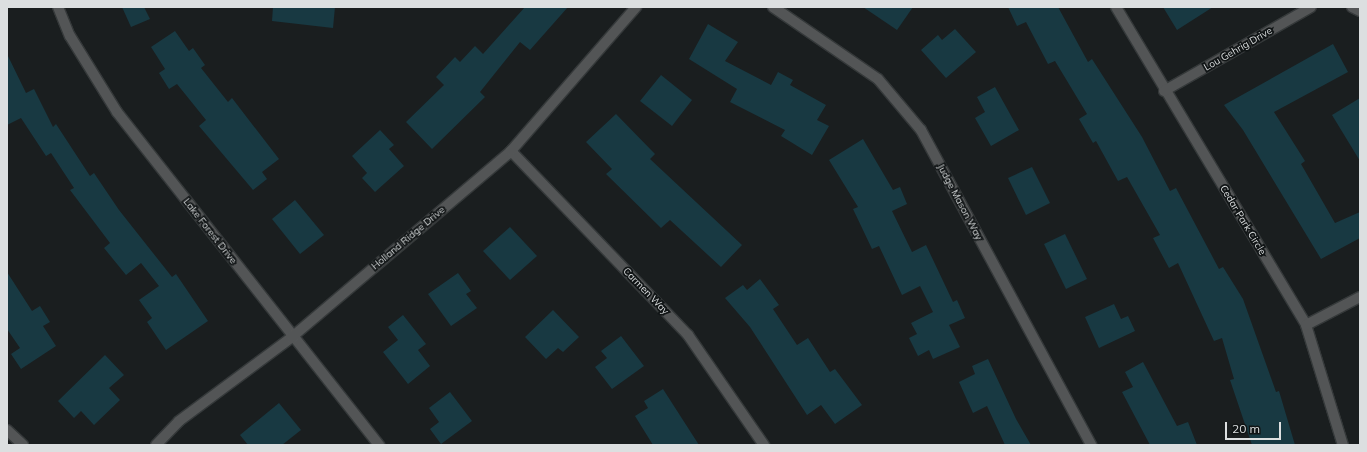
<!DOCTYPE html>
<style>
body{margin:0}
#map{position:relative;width:1367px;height:452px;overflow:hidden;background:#1a1e1f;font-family:Mulish,sans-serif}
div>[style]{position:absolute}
.building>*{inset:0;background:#183942}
.roads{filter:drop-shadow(1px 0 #35393a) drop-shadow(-1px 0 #35393a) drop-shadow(0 1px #35393a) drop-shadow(0 -1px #35393a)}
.minor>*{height:10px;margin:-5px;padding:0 5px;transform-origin:5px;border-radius:5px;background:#535556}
span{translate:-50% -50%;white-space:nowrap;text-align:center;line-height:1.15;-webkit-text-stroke:3.5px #111516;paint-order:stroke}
.street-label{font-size:10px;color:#dcdfe0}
.frame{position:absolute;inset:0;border:8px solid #dcdfe0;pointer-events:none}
.scale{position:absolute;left:1225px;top:422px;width:56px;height:18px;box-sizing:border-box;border:2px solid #dcdfe0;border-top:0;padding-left:5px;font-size:12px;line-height:14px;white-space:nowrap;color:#dcdfe0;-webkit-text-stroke:3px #111516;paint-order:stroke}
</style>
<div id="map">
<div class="building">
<i style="clip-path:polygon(122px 7px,144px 7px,150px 19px,131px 27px)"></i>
<i style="clip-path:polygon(273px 7px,335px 7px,333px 28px,272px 21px)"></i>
<i style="clip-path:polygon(525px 7px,568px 7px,530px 50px,520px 42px,480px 92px,485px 97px,432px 149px,406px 122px,444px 85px,436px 77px,455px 57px,460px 62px,475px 46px,483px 54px)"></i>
<i style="clip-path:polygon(863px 7px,913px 7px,897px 30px)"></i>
<i style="clip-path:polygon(1008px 7px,1058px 7px,1088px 62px,1092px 59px,1142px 137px,1170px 191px,1176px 188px,1219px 269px,1223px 267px,1243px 299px,1276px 392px,1279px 391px,1295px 445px,1252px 445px,1230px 380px,1234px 379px,1222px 338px,1214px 341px,1178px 263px,1169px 268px,1153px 238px,1160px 235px,1127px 177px,1118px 181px,1096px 141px,1093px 143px,1079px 119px,1087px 114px,1055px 61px,1048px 64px,1026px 22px,1017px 26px)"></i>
<i style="clip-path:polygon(1163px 7px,1213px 7px,1177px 30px)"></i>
<i style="clip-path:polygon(708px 24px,738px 42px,725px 61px,771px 85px,778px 72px,793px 80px,790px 85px,826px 105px,817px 120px,829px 126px,812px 155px,781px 136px,785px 130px,730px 102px,737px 89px,689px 59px)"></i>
<i style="clip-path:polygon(955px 29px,976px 52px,946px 78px,921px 50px,938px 35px,942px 40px)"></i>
<i style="clip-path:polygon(175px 31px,189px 51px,193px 48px,205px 65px,201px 68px,228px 102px,232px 98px,279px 159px,262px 172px,267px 179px,253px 190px,199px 126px,206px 120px,177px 84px,169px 89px,159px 73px,165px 69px,151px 47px)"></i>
<i style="clip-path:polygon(1333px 44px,1348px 72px,1274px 112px,1305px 161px,1301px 164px,1335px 223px,1360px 212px,1360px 238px,1321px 259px,1243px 130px,1224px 105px)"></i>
<i style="clip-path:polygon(7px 54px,26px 93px,34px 89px,53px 127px,56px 124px,90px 176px,94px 173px,119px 210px,172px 277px,176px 274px,208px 321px,166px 350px,147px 322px,152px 318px,139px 300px,159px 286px,141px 263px,126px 275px,104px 248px,110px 243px,70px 190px,74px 188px,51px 153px,46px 156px,21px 118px,7px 125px)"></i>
<i style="clip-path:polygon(661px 75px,692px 100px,672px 126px,640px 101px)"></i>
<i style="clip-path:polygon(995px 87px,1019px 130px,991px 146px,975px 118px,985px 112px,977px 97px)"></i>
<i style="clip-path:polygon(1360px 98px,1360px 161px,1332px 115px)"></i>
<i style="clip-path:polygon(616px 114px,655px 154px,650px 159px,742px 245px,721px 267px,670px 220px,661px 228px,606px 174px,612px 169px,586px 142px)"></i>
<i style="clip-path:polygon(380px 130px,394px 145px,389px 149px,404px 166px,375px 192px,362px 178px,367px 173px,352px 156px)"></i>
<i style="clip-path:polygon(863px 139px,893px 190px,900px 187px,907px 204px,892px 211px,912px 252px,926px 245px,953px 302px,957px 300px,965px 318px,949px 325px,960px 347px,933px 359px,929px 350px,918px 356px,909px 338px,917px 334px,911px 323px,933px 312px,920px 286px,902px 295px,879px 246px,872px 249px,853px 209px,858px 207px,829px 160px)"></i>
<i style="clip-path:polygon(1032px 167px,1050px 203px,1026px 215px,1008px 178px)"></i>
<i style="clip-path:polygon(295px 200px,324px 235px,300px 254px,272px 219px)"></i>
<i style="clip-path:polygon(510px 227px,537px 256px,510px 280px,483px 251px)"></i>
<i style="clip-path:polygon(1065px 234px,1087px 279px,1066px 289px,1044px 244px)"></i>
<i style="clip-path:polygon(7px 272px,32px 311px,40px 306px,50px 322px,43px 326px,56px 346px,21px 369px,11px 354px,20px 348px,7px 329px)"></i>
<i style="clip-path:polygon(458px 273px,471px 291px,466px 294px,477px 308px,451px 326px,428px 294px)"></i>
<i style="clip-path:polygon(760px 279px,779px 305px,773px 309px,797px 345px,808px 338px,830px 372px,835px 369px,862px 405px,835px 424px,821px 405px,807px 415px,750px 327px,725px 298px,743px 285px,747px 290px)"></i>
<i style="clip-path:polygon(1114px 304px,1121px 319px,1128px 316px,1135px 331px,1099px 348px,1085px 317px)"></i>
<i style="clip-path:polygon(553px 310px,579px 337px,563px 352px,558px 348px,546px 359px,525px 337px)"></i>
<i style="clip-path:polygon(403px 315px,426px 344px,418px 350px,430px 366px,408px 384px,383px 352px,398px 340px,388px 327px)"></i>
<i style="clip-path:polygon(621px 336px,644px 366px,612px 389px,595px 367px,607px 358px,601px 351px)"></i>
<i style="clip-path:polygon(105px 355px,124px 375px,109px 388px,120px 400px,94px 425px,81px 411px,74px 418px,58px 401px)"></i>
<i style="clip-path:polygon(988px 359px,1016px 419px,1031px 445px,1005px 445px,987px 406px,973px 413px,959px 382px,975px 374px,972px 366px)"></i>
<i style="clip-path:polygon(1143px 362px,1177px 426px,1188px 422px,1197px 445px,1150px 445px,1122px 392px,1133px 387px,1125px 372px)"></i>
<i style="clip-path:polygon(663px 389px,699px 445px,653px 445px,635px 416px,648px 408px,644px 401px)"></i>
<i style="clip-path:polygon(450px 392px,472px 421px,441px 444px,430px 429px,439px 422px,429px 408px)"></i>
<i style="clip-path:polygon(279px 403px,301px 430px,282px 445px,248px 445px,240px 435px)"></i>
</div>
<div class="roads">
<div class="minor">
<i style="left:58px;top:7px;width:31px;rotate:68deg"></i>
<i style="left:70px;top:36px;width:89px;rotate:58.3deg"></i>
<i style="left:117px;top:112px;width:424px;rotate:51.8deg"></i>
<i style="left:773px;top:7px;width:127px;rotate:34.4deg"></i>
<i style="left:878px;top:79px;width:67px;rotate:49.9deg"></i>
<i style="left:921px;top:130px;width:358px;rotate:61.6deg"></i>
<i style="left:1116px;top:7px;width:370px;rotate:59.1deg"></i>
<i style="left:1306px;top:325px;width:126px;rotate:72.9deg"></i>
<i style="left:1352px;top:7px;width:9px;rotate:27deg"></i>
<i style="left:1164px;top:91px;width:169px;rotate:-29.7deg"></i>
<i style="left:511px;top:151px;width:255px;rotate:46.1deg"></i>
<i style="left:688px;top:335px;width:134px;rotate:55.4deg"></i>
<i style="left:1306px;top:325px;width:61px;rotate:-27.4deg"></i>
<i style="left:7px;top:430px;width:22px;rotate:43deg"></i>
<i style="left:156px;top:445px;width:33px;rotate:-46deg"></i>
<i style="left:179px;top:421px;width:141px;rotate:-36.6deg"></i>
<i style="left:292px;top:337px;width:287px;rotate:-40.3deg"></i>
<i style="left:511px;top:151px;width:191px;rotate:-49deg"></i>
</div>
</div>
<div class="street-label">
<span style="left:1238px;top:49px;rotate:-30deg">Lou Gehrig Drive</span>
<span style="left:960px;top:202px;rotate:62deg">Judge Mason Way</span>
<span style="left:1243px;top:220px;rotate:59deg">Cedar Park Circle</span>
<span style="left:210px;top:231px;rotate:52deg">Lake Forest Drive</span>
<span style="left:408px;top:238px;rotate:-40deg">Holland Ridge Drive</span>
<span style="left:646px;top:291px;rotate:46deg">Carmen Way</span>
</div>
<div class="frame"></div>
<div class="scale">20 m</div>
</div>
